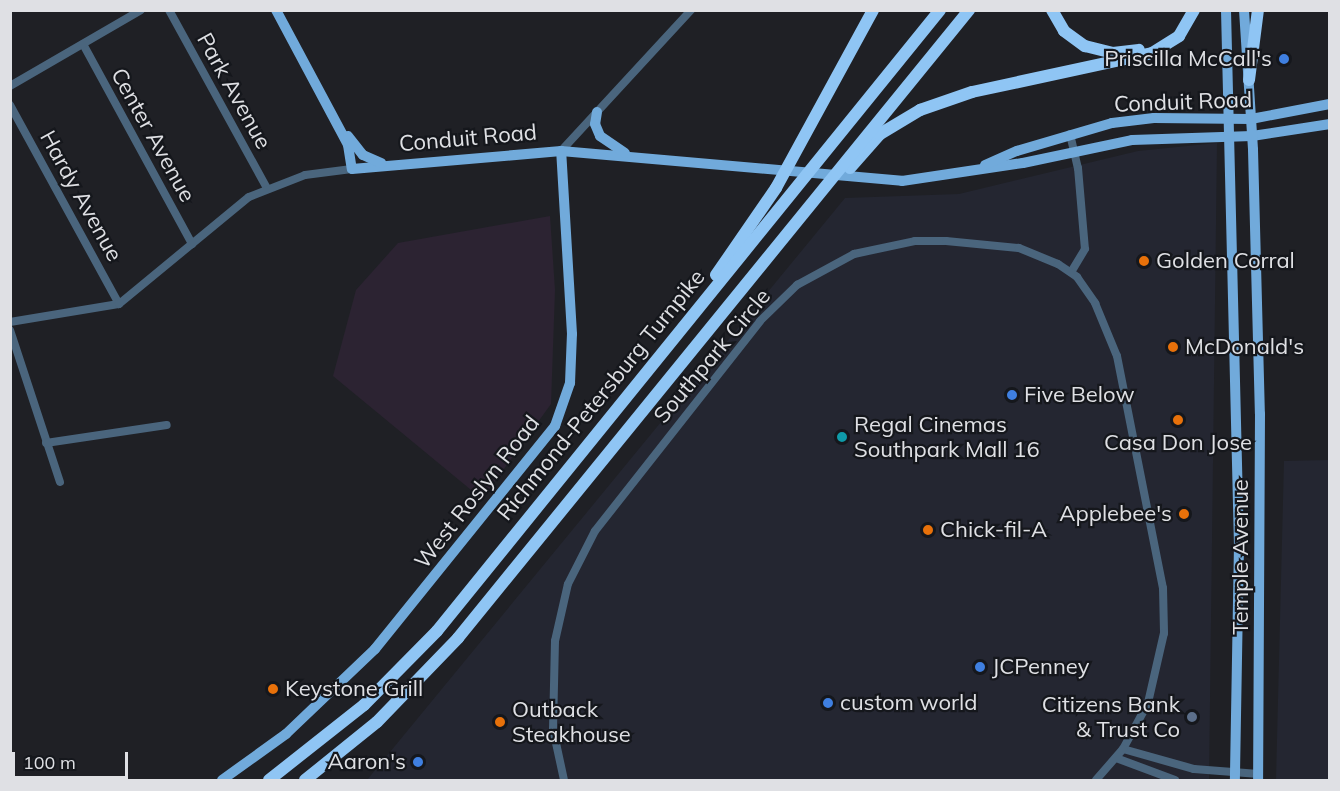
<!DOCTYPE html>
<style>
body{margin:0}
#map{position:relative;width:1340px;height:791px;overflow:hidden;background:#1f2025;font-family:Mulish,sans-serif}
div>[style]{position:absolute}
.built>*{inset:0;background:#242631}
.industrial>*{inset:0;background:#2c2332}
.minor>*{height:8px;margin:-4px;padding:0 4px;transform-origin:4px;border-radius:4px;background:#4a657d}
.major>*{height:10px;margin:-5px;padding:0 5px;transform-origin:5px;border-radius:5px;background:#71aadb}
.highway>*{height:12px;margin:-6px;padding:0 6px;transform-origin:6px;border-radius:6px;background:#8fc5f4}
.dots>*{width:16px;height:16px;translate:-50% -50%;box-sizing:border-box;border:3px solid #15171c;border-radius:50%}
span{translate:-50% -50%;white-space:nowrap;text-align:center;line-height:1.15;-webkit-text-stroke:4.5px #15171c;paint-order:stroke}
.poi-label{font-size:22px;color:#dfe0e4}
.right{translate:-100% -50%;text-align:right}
.left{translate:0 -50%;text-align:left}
.street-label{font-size:22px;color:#dfe0e4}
.frame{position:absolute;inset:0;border:12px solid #dfe0e4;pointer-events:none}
.scale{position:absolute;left:12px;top:752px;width:116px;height:27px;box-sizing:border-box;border:3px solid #dfe0e4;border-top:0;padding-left:8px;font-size:18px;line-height:21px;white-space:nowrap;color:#dfe0e4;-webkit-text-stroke:4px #15171c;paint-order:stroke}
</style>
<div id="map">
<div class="built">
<i style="clip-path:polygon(1217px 143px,1209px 780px,367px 780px,845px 198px,959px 194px,1138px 151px)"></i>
<i style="clip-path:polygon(1329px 460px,1329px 780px,1276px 780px,1284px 461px)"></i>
</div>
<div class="industrial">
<i style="clip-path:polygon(550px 216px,555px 290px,551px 404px,482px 499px,333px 376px,356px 290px,398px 243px)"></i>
</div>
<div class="minor">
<i style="left:169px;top:10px;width:203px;rotate:61.2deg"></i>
<i style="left:83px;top:44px;width:228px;rotate:61.4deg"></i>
<i style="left:10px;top:86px;width:151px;rotate:-30.1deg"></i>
<i style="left:10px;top:105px;width:227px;rotate:61.3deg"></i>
<i style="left:1070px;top:134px;width:35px;rotate:77deg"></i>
<i style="left:1078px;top:168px;width:81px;rotate:85.1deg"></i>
<i style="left:1085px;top:249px;width:27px;rotate:121deg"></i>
<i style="left:561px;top:151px;width:192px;rotate:-47.3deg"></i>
<i style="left:10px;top:322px;width:110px;rotate:-9.4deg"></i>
<i style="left:119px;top:304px;width:168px;rotate:-39.5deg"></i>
<i style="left:249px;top:197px;width:60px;rotate:-21.4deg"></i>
<i style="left:305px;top:175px;width:47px;rotate:-7.3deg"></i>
<i style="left:10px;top:330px;width:160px;rotate:71.8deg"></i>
<i style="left:46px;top:443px;width:122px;rotate:-8.5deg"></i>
<i style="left:1123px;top:749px;width:74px;rotate:15.7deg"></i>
<i style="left:1194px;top:769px;width:65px;rotate:4.4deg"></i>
<i style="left:1116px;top:758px;width:63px;rotate:20.4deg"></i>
<i style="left:564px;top:780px;width:52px;rotate:-102.2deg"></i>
<i style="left:553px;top:729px;width:88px;rotate:-88.7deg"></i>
<i style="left:555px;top:641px;width:58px;rotate:-77.2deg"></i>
<i style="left:568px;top:584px;width:59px;rotate:-63deg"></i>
<i style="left:595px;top:531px;width:267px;rotate:-51.8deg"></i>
<i style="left:760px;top:321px;width:52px;rotate:-44.2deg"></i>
<i style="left:797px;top:285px;width:65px;rotate:-28.5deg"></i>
<i style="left:854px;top:254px;width:62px;rotate:-12deg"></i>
<i style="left:915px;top:241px;width:31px"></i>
<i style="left:946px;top:241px;width:73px;rotate:5.5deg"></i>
<i style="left:1019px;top:248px;width:42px;rotate:22.3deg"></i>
<i style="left:1058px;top:264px;width:23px;rotate:34deg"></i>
<i style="left:1077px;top:277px;width:32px;rotate:55deg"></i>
<i style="left:1095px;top:303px;width:57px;rotate:67.5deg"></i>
<i style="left:1117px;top:356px;width:237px;rotate:78.8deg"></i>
<i style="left:1163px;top:588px;width:45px;rotate:88.7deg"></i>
<i style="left:1164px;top:633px;width:72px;rotate:102.9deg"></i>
<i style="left:1148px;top:703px;width:52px;rotate:118.5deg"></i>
<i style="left:1123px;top:749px;width:41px;rotate:131.1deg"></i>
</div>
<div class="major">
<i style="left:276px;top:10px;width:153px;rotate:61.9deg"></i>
<i style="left:348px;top:145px;width:24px;rotate:81deg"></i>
<i style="left:352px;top:169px;width:210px;rotate:-4.9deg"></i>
<i style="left:561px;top:151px;width:342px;rotate:5deg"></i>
<i style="left:902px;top:181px;width:122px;rotate:-8.5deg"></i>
<i style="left:1023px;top:163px;width:111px;rotate:-11.9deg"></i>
<i style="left:1132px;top:140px;width:120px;rotate:-1.9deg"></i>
<i style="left:1252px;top:136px;width:79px;rotate:-8.7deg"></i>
<i style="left:1226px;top:10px;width:534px;rotate:88.61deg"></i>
<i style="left:1239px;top:544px;width:236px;rotate:91deg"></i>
<i style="left:1244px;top:10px;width:140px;rotate:86.3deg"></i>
<i style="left:1253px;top:150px;width:264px;rotate:88.5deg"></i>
<i style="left:1260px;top:414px;width:366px;rotate:90.3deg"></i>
<i style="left:597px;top:112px;width:12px;rotate:99deg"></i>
<i style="left:595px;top:124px;width:13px;rotate:67deg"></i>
<i style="left:600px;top:136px;width:30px;rotate:34deg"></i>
<i style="left:348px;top:136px;width:24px;rotate:52deg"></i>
<i style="left:363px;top:155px;width:20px;rotate:24deg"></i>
<i style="left:985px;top:165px;width:35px;rotate:-24deg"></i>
<i style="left:1017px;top:151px;width:99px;rotate:-16.4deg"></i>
<i style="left:1112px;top:123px;width:42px;rotate:-6.8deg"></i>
<i style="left:1154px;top:118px;width:97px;rotate:0.6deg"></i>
<i style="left:1251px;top:119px;width:80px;rotate:-10.8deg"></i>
<i style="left:222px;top:780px;width:79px;rotate:-35.7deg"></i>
<i style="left:286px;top:734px;width:123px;rotate:-43.7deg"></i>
<i style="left:375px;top:649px;width:287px;rotate:-51.1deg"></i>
<i style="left:555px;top:426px;width:46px;rotate:-70.8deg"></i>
<i style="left:570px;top:383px;width:49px;rotate:-87.7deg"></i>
<i style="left:572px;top:334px;width:183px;rotate:-93.4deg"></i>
</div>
<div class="highway">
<i style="left:1052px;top:10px;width:24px;rotate:60deg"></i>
<i style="left:1064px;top:31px;width:26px;rotate:36deg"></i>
<i style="left:1085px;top:46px;width:29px;rotate:14deg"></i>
<i style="left:1113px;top:53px;width:26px;rotate:-7deg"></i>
<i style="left:1249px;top:80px;width:71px;rotate:-82.7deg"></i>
<i style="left:850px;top:168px;width:45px;rotate:-48.6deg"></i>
<i style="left:880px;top:134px;width:47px;rotate:-31deg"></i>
<i style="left:920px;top:110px;width:55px;rotate:-19.1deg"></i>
<i style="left:972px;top:92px;width:184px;rotate:-12.2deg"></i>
<i style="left:1152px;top:53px;width:32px;rotate:-32deg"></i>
<i style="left:1179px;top:36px;width:30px;rotate:-60deg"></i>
<i style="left:716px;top:275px;width:106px;rotate:-55.4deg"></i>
<i style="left:776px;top:188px;width:203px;rotate:-61.4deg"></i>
<i style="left:269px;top:780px;width:121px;rotate:-38.3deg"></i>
<i style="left:364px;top:705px;width:104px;rotate:-45.4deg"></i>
<i style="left:437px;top:631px;width:799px;rotate:-50.99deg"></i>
<i style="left:305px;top:780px;width:92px;rotate:-38.9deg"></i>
<i style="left:377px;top:722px;width:117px;rotate:-46deg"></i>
<i style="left:458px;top:638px;width:810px;rotate:-50.86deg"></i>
</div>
<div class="dots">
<i style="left:1284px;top:59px;background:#3f7fe0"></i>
<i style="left:1144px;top:261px;background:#e8710a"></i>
<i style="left:1173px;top:347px;background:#e8710a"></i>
<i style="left:1012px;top:395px;background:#3f7fe0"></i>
<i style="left:1178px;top:420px;background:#e8710a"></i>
<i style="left:842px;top:437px;background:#0f9aa8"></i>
<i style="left:1184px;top:514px;background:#e8710a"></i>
<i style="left:928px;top:530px;background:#e8710a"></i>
<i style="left:980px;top:667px;background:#3f7fe0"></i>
<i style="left:273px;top:689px;background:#e8710a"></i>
<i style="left:828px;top:703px;background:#3f7fe0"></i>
<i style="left:1192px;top:717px;background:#5c6f8a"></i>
<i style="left:500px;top:722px;background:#e8710a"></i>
<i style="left:418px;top:762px;background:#3f7fe0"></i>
</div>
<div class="poi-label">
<span class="right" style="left:1272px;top:59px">Priscilla McCall's</span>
<span class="left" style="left:1156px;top:261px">Golden Corral</span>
<span class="left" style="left:1185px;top:347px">McDonald's</span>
<span class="left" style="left:1024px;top:395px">Five Below</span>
<span class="left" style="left:854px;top:437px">Regal Cinemas<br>Southpark Mall 16</span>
<span style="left:1178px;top:443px">Casa Don Jose</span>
<span class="right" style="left:1172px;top:514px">Applebee's</span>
<span class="left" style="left:940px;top:530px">Chick-fil-A</span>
<span class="left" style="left:992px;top:667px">JCPenney</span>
<span class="left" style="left:285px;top:689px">Keystone Grill</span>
<span class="left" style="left:840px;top:703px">custom world</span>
<span class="right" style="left:1180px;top:717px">Citizens Bank<br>&amp; Trust Co</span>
<span class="left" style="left:512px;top:722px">Outback<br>Steakhouse</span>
<span class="right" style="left:406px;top:762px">Aaron's</span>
</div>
<div class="street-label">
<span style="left:234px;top:91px;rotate:61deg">Park Avenue</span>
<span style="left:1183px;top:102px;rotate:-2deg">Conduit Road</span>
<span style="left:153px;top:135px;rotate:61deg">Center Avenue</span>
<span style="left:468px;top:138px;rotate:-5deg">Conduit Road</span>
<span style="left:81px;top:196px;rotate:61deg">Hardy Avenue</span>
<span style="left:712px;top:356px;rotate:-50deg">Southpark Circle</span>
<span style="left:601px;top:395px;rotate:-51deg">Richmond-Petersburg Turnpike</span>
<span style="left:477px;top:492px;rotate:-52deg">West Roslyn Road</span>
<span style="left:1241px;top:557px;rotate:-90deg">Temple Avenue</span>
</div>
<div class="frame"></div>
<div class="scale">100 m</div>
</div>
